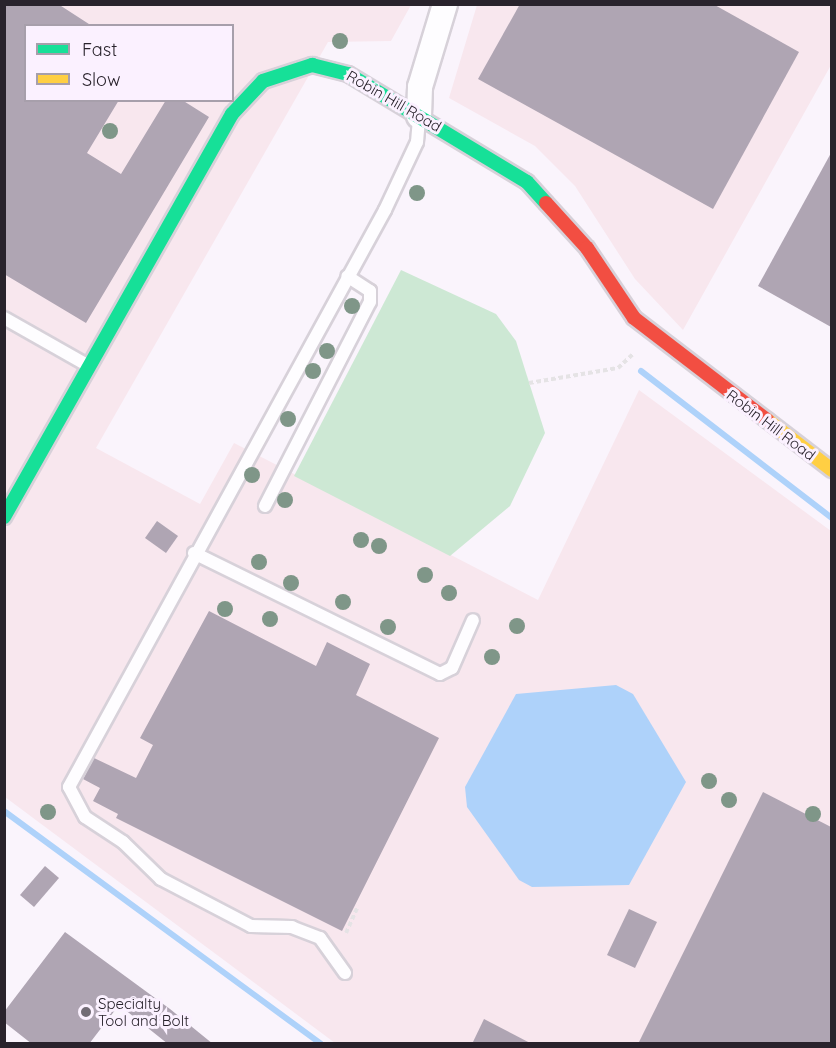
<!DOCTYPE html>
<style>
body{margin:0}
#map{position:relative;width:836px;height:1048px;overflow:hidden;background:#faf4fc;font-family:Quicksand,sans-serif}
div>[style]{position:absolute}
.industrial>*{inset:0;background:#f8e7ee}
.green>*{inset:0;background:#cde8d4}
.water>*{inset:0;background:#aed2fa}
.stream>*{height:6px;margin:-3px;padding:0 3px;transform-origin:3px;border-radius:3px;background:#aed2fa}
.building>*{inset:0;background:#afa5b3}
.path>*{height:4px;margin-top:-2px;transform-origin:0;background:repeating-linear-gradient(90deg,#e5e3e5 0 4.5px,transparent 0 7.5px)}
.roads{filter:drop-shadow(2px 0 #d7d1d9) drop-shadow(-2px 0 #d7d1d9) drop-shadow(0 2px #d7d1d9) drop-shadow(0 -2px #d7d1d9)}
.lane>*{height:12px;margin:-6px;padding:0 6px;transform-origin:6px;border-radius:6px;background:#fefdff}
.street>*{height:24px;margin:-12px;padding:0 12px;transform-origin:12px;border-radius:12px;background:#fefdff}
.fast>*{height:14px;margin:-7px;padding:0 7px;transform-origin:7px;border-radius:7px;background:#16e098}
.slow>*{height:14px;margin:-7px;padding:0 7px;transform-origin:7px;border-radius:7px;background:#ffcf43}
.jam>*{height:14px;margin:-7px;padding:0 7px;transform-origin:7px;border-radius:7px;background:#f24e42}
.trees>*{width:16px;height:16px;margin:-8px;border-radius:50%;background:#7f9688}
.dots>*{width:16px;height:16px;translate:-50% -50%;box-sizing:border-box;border:3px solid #fbf1ff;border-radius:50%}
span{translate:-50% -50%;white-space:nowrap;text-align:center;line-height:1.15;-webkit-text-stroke:6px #fbf1ff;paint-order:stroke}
.street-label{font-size:15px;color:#29232c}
.poi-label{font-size:15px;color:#29232c}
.left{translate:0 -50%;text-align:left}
.frame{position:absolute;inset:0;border:6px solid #29232c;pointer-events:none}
.legend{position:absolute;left:24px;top:24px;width:210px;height:78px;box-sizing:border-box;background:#fbf1ff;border:2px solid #a79fab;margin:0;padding:8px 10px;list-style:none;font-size:18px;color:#29232c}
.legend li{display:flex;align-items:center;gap:12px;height:30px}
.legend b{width:30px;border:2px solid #a79fab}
</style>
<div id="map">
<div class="industrial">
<i style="clip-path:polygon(evenodd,4px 5px,411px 5px,391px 41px,328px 42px,96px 448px,200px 504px,234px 443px,538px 600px,639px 390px,831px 531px,831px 1043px,335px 1043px,5px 797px,4px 5px,26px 26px,232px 26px,232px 100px,26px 100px,26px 26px)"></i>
<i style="clip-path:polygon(477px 5px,831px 5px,831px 65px,683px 330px,635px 279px,575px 186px,535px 146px,449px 98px)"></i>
</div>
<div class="green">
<i style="clip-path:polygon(401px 270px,496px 314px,516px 341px,545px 433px,510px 506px,450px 556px,294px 476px)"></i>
</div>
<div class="water">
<i style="clip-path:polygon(616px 685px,633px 694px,686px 782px,629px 885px,532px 887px,519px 880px,467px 807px,465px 787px,516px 694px)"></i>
</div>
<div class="stream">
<i style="left:641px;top:371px;width:241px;rotate:37.6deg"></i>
<i style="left:4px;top:811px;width:393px;rotate:36.3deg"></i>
</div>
<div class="building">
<i style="clip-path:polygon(4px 4px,58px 4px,92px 26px,26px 26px,26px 100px,119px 100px,87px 153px,121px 174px,166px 100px,182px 100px,209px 117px,86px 323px,4px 274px)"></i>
<i style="clip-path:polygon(520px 4px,713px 4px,799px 52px,713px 209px,478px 79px)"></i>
<i style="clip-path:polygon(831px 153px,831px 327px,758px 286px)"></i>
<i style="clip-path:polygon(157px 521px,178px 536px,166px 553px,145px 538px)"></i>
<i style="clip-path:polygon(209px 611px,316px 666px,327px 642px,370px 664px,356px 695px,439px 738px,342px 931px,116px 818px,118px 814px,93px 801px,100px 788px,83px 779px,94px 758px,136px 778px,153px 745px,140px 738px)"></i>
<i style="clip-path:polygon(763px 792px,831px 827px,831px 1044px,638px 1044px)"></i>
<i style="clip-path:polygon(45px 866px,59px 878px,34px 907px,20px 895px)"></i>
<i style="clip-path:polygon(629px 909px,657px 922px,635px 968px,607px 955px)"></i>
<i style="clip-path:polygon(65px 932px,170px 1009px,213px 1044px,168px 1044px,119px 1005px,89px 1044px,32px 1044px,4px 1022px,4px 1012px)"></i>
<i style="clip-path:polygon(484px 1019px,532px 1044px,472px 1044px)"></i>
</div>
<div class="path">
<i style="left:529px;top:383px;width:90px;rotate:-9.6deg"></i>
<i style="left:618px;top:368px;width:22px;rotate:-43deg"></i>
<i style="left:346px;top:933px;width:30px;rotate:-66deg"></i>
</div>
<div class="roads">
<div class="lane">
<i style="left:4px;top:318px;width:98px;rotate:29.5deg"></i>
<i style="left:265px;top:506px;width:229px;rotate:-62.8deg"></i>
<i style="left:370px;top:302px;width:11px;rotate:-90deg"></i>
<i style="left:370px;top:291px;width:27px;rotate:-147deg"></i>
<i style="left:194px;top:553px;width:274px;rotate:26.2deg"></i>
<i style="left:440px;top:674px;width:13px;rotate:-27deg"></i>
<i style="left:452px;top:668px;width:52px;rotate:-66.4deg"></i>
<i style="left:345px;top:973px;width:43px;rotate:-125.5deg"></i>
<i style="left:320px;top:938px;width:30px;rotate:-159deg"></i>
<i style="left:292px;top:927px;width:41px;rotate:-178.6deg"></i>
<i style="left:251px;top:926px;width:102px;rotate:-152.4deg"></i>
<i style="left:161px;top:879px;width:53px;rotate:-135.8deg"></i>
<i style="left:123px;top:842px;width:45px;rotate:-146.7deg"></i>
<i style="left:85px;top:817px;width:34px;rotate:-118deg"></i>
<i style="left:69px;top:787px;width:658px;rotate:-61.29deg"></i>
<i style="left:385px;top:210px;width:75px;rotate:-64.8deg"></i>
<i style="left:417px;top:142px;width:22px;rotate:-85deg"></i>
</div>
<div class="street">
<i style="left:419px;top:116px;width:29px;rotate:-88deg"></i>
<i style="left:420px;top:87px;width:87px;rotate:-73.2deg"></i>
</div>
<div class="fast">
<i style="left:4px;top:517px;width:463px;rotate:-60.5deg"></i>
<i style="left:232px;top:114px;width:45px;rotate:-46.8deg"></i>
<i style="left:263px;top:81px;width:52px;rotate:-18.1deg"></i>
<i style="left:312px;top:65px;width:37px;rotate:14deg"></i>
<i style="left:348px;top:74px;width:209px;rotate:31.1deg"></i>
<i style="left:527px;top:182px;width:28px;rotate:48deg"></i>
</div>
<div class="slow">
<i style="left:767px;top:420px;width:82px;rotate:37.6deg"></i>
</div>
<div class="jam">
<i style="left:546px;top:203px;width:61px;rotate:47.7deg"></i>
<i style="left:587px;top:248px;width:84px;rotate:56.1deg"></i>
<i style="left:634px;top:318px;width:168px;rotate:37.5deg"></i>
</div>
</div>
<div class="trees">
<i style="left:340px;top:41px"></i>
<i style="left:110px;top:131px"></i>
<i style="left:417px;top:193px"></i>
<i style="left:352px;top:306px"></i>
<i style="left:327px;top:351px"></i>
<i style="left:313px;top:371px"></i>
<i style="left:288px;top:419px"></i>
<i style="left:252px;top:475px"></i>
<i style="left:285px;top:500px"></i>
<i style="left:361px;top:540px"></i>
<i style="left:379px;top:546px"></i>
<i style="left:259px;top:562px"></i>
<i style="left:425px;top:575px"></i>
<i style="left:291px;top:583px"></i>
<i style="left:449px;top:593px"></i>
<i style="left:343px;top:602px"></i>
<i style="left:225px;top:609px"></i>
<i style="left:270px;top:619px"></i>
<i style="left:517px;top:626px"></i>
<i style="left:388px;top:627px"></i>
<i style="left:492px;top:657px"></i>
<i style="left:709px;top:781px"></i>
<i style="left:729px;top:800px"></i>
<i style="left:48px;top:812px"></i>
<i style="left:813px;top:814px"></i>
</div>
<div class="dots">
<i style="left:86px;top:1012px;background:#726c75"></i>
</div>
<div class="street-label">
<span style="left:394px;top:101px;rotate:30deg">Robin Hill Road</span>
<span style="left:771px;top:425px;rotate:37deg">Robin Hill Road</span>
</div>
<div class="poi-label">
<span class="left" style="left:98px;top:1012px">Specialty<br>Tool and Bolt</span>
</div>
<div class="frame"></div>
<ul class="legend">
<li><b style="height:8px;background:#16e098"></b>Fast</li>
<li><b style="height:8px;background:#ffcf43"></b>Slow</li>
</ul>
</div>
